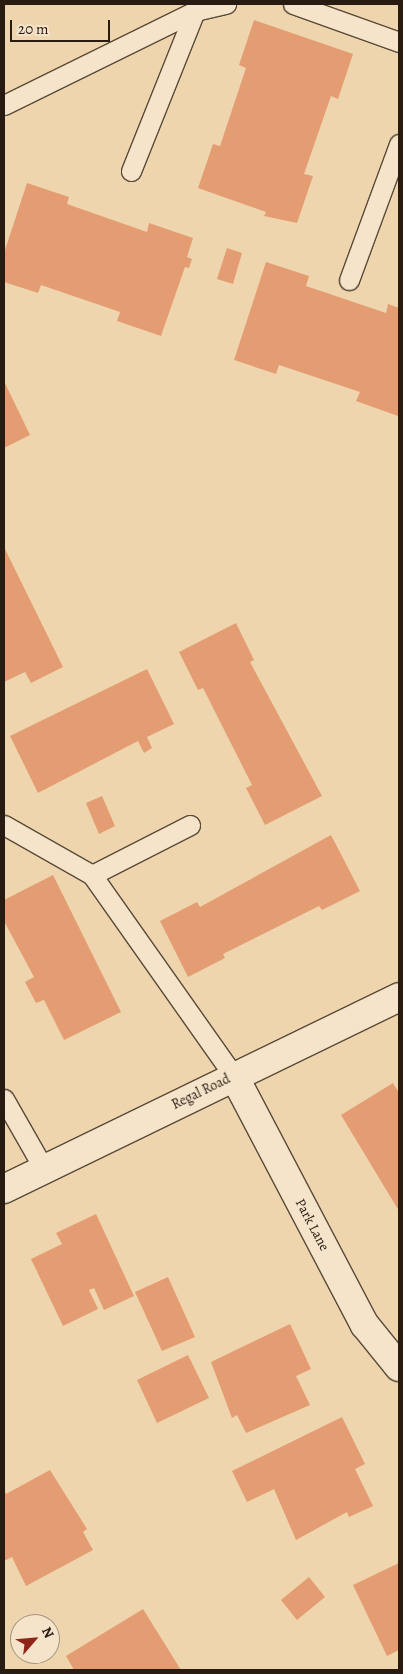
<!DOCTYPE html>
<style>
body{margin:0}
#map{position:relative;width:403px;height:1674px;overflow:hidden;background:#efd5ad;font-family:Alegreya,serif}
div>[style]{position:absolute}
.building>*{inset:0;background:#e49d72}
.roads{filter:drop-shadow(1px 0 #594a39) drop-shadow(-1px 0 #594a39) drop-shadow(0 1px #594a39) drop-shadow(0 -1px #594a39)}
.service>*{height:19px;margin:-9.5px;padding:0 9.5px;transform-origin:9.5px;border-radius:9.5px;background:#f5e4ca}
.minor>*{height:28px;margin:-14px;padding:0 14px;transform-origin:14px;border-radius:14px;background:#f5e4ca}
.tertiary>*{height:28px;margin:-14px;padding:0 14px;transform-origin:14px;border-radius:14px;background:#f5e4ca}
span{translate:-50% -50%;white-space:nowrap;text-align:center;line-height:1.15;-webkit-text-stroke:4px #f5e4ca;paint-order:stroke}
.street-label{font-size:14px;color:#271b12}
.frame{position:absolute;inset:0;border:5px solid #271b12;pointer-events:none}
.north{position:absolute;left:10px;top:1614px;width:50px;height:50px;box-sizing:border-box;background:#f5e4ca;border:1px solid #a39480;border-radius:50%;rotate:63deg;font-size:14px;font-weight:700;line-height:20px;text-align:center;color:#271b12}
.north::after{content:'';display:block;margin:auto;width:18px;height:22px;background:#8f2418;clip-path:polygon(50% 0,100% 100%,50% 72%,0 100%)}
.scale{position:absolute;left:10px;top:20px;width:100px;height:22px;box-sizing:border-box;border:2px solid #271b12;border-top:0;padding-left:6px;font-size:15px;line-height:18px;white-space:nowrap;color:#271b12;-webkit-text-stroke:4px #f5e4ca;paint-order:stroke}
</style>
<div id="map">
<div class="building">
<i style="clip-path:polygon(254px 20px,353px 54px,338px 99px,331px 96px,304px 174px,313px 176px,297px 223px,264px 216px,266px 212px,198px 188px,213px 144px,220px 146px,246px 68px,239px 65px)"></i>
<i style="clip-path:polygon(27px 183px,69px 197px,67px 204px,147px 232px,149px 223px,193px 238px,187px 257px,192px 259px,189px 268px,185px 267px,161px 336px,117px 321px,120px 312px,41px 285px,38px 293px,4px 282px,4px 253px)"></i>
<i style="clip-path:polygon(227px 248px,242px 253px,233px 284px,217px 279px)"></i>
<i style="clip-path:polygon(266px 262px,309px 276px,306px 286px,386px 313px,388px 304px,399px 308px,398px 416px,356px 401px,360px 392px,279px 365px,276px 374px,234px 360px)"></i>
<i style="clip-path:polygon(4px 381px,30px 435px,4px 448px)"></i>
<i style="clip-path:polygon(4px 547px,63px 667px,31px 683px,25px 672px,4px 682px)"></i>
<i style="clip-path:polygon(236px 623px,254px 660px,250px 662px,322px 796px,265px 825px,246px 788px,252px 785px,203px 688px,198px 690px,179px 652px)"></i>
<i style="clip-path:polygon(147px 669px,174px 724px,147px 737px,152px 748px,144px 753px,138px 741px,38px 793px,10px 736px)"></i>
<i style="clip-path:polygon(102px 796px,115px 826px,99px 834px,86px 803px)"></i>
<i style="clip-path:polygon(331px 835px,360px 891px,322px 910px,319px 906px,223px 954px,225px 958px,188px 977px,160px 921px,197px 902px,200px 907px)"></i>
<i style="clip-path:polygon(53px 875px,121px 1012px,64px 1040px,44px 1000px,36px 1003px,25px 982px,34px 977px,4px 921px,4px 900px)"></i>
<i style="clip-path:polygon(393px 1083px,399px 1093px,399px 1211px,341px 1115px)"></i>
<i style="clip-path:polygon(96px 1214px,134px 1296px,104px 1310px,94px 1288px,89px 1290px,98px 1309px,63px 1326px,31px 1259px,62px 1244px,56px 1233px)"></i>
<i style="clip-path:polygon(168px 1277px,195px 1337px,162px 1351px,135px 1292px)"></i>
<i style="clip-path:polygon(290px 1324px,311px 1369px,296px 1376px,310px 1405px,246px 1433px,237px 1415px,232px 1418px,211px 1362px)"></i>
<i style="clip-path:polygon(188px 1355px,209px 1398px,157px 1423px,137px 1380px)"></i>
<i style="clip-path:polygon(342px 1417px,365px 1464px,355px 1469px,373px 1506px,349px 1517px,347px 1512px,296px 1540px,274px 1489px,247px 1502px,232px 1471px)"></i>
<i style="clip-path:polygon(50px 1470px,87px 1529px,83px 1532px,93px 1550px,26px 1586px,12px 1557px,4px 1561px,4px 1490px,6px 1494px)"></i>
<i style="clip-path:polygon(399px 1563px,399px 1650px,387px 1656px,353px 1585px)"></i>
<i style="clip-path:polygon(309px 1577px,325px 1597px,297px 1620px,281px 1600px)"></i>
<i style="clip-path:polygon(143px 1609px,181px 1670px,74px 1670px,66px 1656px)"></i>
</div>
<div class="roads">
<div class="service">
<i style="left:293px;top:4px;width:113px;rotate:19.7deg"></i>
<i style="left:4px;top:105px;width:213px;rotate:-26.2deg"></i>
<i style="left:195px;top:11px;width:32px;rotate:-13deg"></i>
<i style="left:131px;top:171px;width:172px;rotate:-68.2deg"></i>
<i style="left:349px;top:280px;width:145px;rotate:-69.8deg"></i>
<i style="left:4px;top:825px;width:101px;rotate:29.6deg"></i>
<i style="left:92px;top:875px;width:246px;rotate:54.8deg"></i>
<i style="left:92px;top:875px;width:110px;rotate:-27deg"></i>
<i style="left:4px;top:1099px;width:81px;rotate:60.3deg"></i>
</div>
<div class="minor">
<i style="left:234px;top:1076px;width:281px;rotate:62.3deg"></i>
<i style="left:365px;top:1325px;width:54px;rotate:51deg"></i>
</div>
<div class="tertiary">
<i style="left:4px;top:1189px;width:439px;rotate:-25.9deg"></i>
</div>
</div>
<div class="street-label">
<span style="left:201px;top:1092px;rotate:-26deg">Regal Road</span>
<span style="left:312px;top:1225px;rotate:62deg">Park Lane</span>
</div>
<div class="frame"></div>
<div class="north">N</div>
<div class="scale">20 m</div>
</div>
